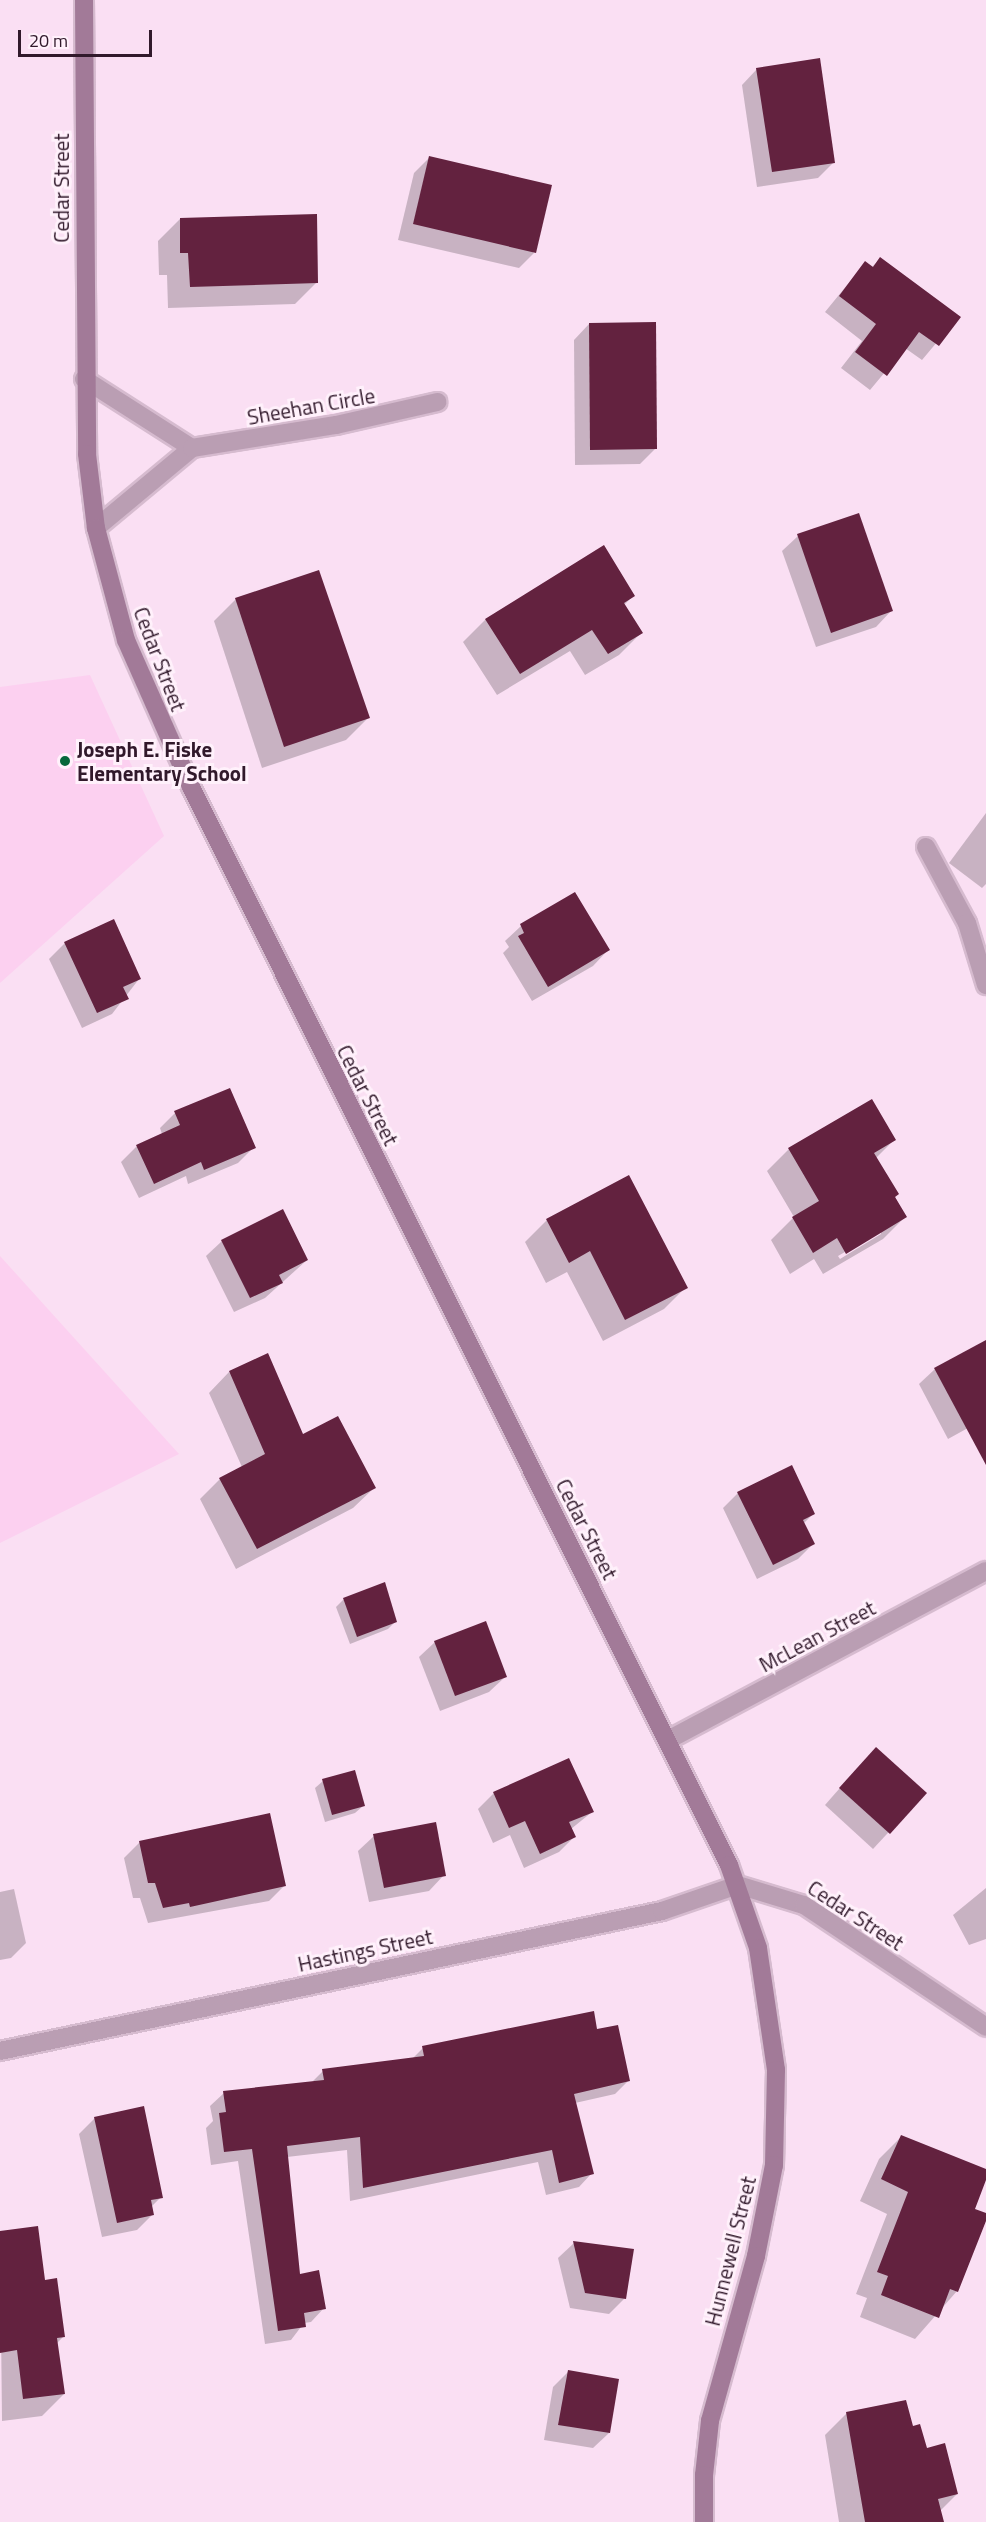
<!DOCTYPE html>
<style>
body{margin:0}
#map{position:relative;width:986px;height:2522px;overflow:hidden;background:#fadff3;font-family:"Titillium Web",sans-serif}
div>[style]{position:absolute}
.built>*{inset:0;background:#fcd0f0}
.shadow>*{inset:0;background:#0003}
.building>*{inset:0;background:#63223f}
.roads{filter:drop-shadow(2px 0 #d6bbcf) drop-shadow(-2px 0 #d6bbcf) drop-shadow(0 2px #d6bbcf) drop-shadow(0 -2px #d6bbcf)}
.minor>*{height:18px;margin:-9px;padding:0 9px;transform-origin:9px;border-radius:9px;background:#ba9eb3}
.tertiary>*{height:18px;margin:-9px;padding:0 9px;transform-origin:9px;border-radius:9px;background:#ba9eb3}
.secondary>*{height:18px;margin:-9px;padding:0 9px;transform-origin:9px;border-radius:9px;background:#a27a98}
.dots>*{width:16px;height:16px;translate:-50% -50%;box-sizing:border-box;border:3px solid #fff1fb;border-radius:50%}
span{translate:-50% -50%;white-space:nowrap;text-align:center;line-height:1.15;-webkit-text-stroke:6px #fff1fb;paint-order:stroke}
.street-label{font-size:21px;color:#31192b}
.poi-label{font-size:21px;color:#31192b;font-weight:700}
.left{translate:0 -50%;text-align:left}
.scale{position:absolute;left:18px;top:30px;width:134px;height:27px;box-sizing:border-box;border:3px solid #31192b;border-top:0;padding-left:8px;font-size:18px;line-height:21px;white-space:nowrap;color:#31192b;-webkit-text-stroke:4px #fff1fb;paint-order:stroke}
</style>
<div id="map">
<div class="built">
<i style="clip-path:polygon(90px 675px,164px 836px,0 983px,0 687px)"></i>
<i style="clip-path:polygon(0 1256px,179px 1454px,0 1543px)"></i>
</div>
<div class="shadow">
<i style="clip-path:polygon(757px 69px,834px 162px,818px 178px,757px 187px,742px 85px)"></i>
<i style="clip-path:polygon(429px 158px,534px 253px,519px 268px,398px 240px,414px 173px)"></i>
<i style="clip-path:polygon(180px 219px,317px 282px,295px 304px,168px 308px,167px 275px,159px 275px,158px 241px)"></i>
<i style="clip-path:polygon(880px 259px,958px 317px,922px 360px,905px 348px,870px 390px,841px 368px,862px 341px,825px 312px,865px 263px,871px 268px)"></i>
<i style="clip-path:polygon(589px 324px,656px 448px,640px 464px,575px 465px,574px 340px)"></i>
<i style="clip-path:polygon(798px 536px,891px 611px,876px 627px,816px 647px,782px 551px)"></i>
<i style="clip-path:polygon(603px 547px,633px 596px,624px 605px,641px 633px,619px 655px,585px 675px,570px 651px,497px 695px,463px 642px,485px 620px)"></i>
<i style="clip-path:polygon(236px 599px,368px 718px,346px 740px,262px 768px,214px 621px)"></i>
<i style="clip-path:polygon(986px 813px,986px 884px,982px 888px,949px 863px)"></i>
<i style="clip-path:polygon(575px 894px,608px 950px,593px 966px,532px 1001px,503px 953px,509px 947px,505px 941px,521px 926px)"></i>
<i style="clip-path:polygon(65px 943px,139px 979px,112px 1014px,82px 1028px,49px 959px)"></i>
<i style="clip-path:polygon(175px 1113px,254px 1147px,238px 1163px,188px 1184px,186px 1176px,139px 1198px,121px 1162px,136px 1147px,162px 1134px,160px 1128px)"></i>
<i style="clip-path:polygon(evenodd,894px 1140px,876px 1158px,905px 1217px,883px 1239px,823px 1274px,814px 1259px,790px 1274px,771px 1240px,794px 1217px,767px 1171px,789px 1149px,894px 1140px,881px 1231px,881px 1234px,840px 1259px,838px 1256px,881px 1231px)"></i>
<i style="clip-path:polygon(547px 1220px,686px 1287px,664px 1309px,603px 1341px,567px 1272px,546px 1283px,525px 1242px)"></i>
<i style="clip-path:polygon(222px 1241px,307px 1260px,265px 1298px,234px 1312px,206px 1256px)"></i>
<i style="clip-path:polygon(986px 1342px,986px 1418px,948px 1439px,919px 1384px,935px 1369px)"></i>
<i style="clip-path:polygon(229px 1372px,302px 1436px,374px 1488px,353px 1508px,236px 1569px,200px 1499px,220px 1479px,242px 1467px,209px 1393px)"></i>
<i style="clip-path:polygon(738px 1493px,813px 1514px,803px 1524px,813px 1544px,798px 1559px,757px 1579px,723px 1508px)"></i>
<i style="clip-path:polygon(384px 1584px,395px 1622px,388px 1629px,350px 1644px,336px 1607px,343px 1600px)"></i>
<i style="clip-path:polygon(435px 1642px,505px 1677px,489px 1692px,440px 1711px,419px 1657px)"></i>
<i style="clip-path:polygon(861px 1764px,925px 1793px,873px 1849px,825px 1805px)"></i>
<i style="clip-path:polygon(323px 1781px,363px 1806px,355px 1813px,325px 1822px,315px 1788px)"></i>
<i style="clip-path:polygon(494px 1793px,592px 1812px,571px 1829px,574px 1837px,559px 1852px,524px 1868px,510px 1835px,493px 1843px,478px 1809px)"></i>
<i style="clip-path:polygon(374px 1836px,444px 1875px,429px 1891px,369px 1902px,358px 1851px)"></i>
<i style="clip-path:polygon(140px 1842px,284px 1886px,269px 1901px,148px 1923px,140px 1898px,133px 1898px,124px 1858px)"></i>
<i style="clip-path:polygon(986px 1888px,986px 1939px,969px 1945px,953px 1915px)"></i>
<i style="clip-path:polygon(14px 1889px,26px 1943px,11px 1958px,0 1960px,0 1892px)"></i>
<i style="clip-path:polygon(596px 2031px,628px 2081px,615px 2094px,575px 2103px,592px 2173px,579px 2187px,546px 2195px,538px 2162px,350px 2201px,347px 2150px,287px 2157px,299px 2275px,324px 2308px,311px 2322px,304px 2323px,291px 2340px,265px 2344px,238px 2161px,211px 2165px,206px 2128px,213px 2121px,210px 2106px,224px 2093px,311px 2083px,323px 2071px,411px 2060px,423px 2048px)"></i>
<i style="clip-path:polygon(95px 2118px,161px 2197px,151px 2207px,152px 2215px,137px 2230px,102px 2237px,79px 2134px)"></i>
<i style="clip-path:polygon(901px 2137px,986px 2170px,973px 2210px,986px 2217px,957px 2291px,915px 2339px,860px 2317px,867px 2298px,856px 2294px,887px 2214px,860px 2201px,879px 2159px)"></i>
<i style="clip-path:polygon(0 2233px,64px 2336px,57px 2343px,64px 2394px,42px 2416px,2px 2421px)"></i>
<i style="clip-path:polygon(574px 2243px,625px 2298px,609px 2314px,570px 2308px,558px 2258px)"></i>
<i style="clip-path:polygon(568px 2372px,609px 2433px,593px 2448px,544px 2440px,553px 2387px)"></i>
<i style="clip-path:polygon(847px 2413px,912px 2428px,957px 2494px,940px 2511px,943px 2522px,839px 2522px,825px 2435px)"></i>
</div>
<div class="building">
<i style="clip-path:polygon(820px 58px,835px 163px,772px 172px,756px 68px)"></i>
<i style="clip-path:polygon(429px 156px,552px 185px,536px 253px,413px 224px)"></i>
<i style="clip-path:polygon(317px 214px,318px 283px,190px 287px,188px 253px,180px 253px,180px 218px)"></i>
<i style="clip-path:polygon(880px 257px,961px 317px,939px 346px,919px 332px,887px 376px,855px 352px,876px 324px,839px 296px,865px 261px,873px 267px)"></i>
<i style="clip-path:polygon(656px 322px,657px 449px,590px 450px,589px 323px)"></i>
<i style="clip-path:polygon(859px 513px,893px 611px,831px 633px,797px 534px)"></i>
<i style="clip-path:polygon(604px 545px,635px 596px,624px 603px,643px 633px,608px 654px,592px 630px,520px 674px,485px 619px)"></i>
<i style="clip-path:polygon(319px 570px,370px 718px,284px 747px,235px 598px)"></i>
<i style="clip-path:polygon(575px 892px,610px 950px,548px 987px,518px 936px,524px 933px,520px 924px)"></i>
<i style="clip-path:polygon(114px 919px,141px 979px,123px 987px,129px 999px,97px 1013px,64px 942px)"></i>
<i style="clip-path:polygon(230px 1088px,256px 1148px,204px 1170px,201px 1162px,154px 1184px,136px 1145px,180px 1125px,174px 1111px)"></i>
<i style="clip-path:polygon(872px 1099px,896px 1140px,874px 1153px,899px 1194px,895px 1197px,907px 1217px,846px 1254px,837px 1238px,813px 1253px,792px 1217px,819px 1201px,788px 1148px)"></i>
<i style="clip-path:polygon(629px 1175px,688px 1288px,625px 1320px,590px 1251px,569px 1263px,546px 1219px)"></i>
<i style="clip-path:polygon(283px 1209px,308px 1260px,279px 1275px,283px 1283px,250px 1298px,221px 1240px)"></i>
<i style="clip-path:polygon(986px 1340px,986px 1465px,934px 1368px)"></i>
<i style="clip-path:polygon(268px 1353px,303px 1434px,338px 1416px,376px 1488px,257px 1549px,219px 1478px,265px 1454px,229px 1371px)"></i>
<i style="clip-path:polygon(792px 1465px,815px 1514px,803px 1520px,815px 1544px,773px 1565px,737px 1492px)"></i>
<i style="clip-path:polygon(385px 1582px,397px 1622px,357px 1637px,343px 1598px)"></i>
<i style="clip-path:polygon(486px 1621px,507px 1677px,455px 1696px,434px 1641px)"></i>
<i style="clip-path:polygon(876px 1747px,927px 1793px,890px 1834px,839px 1788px)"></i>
<i style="clip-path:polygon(569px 1758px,594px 1812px,569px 1822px,576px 1837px,540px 1854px,525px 1821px,509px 1828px,493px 1792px)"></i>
<i style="clip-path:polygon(355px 1770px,365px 1806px,332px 1815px,322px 1779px)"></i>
<i style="clip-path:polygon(270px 1813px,286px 1886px,190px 1907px,189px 1903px,163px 1908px,155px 1883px,148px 1883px,139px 1841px)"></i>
<i style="clip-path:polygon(436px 1822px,446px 1876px,384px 1888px,373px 1834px)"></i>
<i style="clip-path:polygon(594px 2011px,597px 2029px,618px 2025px,630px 2081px,574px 2094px,594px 2174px,559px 2183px,552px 2150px,363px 2188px,360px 2137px,287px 2146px,300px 2274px,319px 2270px,326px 2309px,304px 2313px,306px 2327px,278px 2331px,252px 2149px,224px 2152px,219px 2113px,226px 2112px,223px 2091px,324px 2080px,322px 2069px,424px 2056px,422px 2046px)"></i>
<i style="clip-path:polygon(144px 2106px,163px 2198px,151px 2200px,154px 2215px,117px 2223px,94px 2117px)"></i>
<i style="clip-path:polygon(901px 2135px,986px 2169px,986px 2180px,975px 2209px,986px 2213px,986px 2221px,958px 2292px,950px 2289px,939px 2318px,881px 2295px,888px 2276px,877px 2272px,908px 2192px,881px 2179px)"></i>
<i style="clip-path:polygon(38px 2226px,45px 2280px,57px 2278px,65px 2337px,57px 2338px,65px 2394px,23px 2399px,17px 2350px,0 2353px,0 2231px)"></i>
<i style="clip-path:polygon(573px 2241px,634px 2249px,626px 2299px,585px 2293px)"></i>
<i style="clip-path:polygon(568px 2370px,619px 2379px,610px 2433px,558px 2425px)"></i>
<i style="clip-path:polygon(906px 2400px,913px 2426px,920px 2424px,927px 2448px,945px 2443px,958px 2494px,938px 2499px,944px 2522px,865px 2522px,846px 2412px)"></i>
</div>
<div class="roads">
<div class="minor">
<i style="left:84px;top:379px;width:128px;rotate:32.6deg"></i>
<i style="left:96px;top:528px;width:125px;rotate:-39.8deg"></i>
<i style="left:192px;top:448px;width:146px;rotate:-9.1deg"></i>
<i style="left:336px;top:425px;width:104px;rotate:-12.8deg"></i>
<i style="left:926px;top:847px;width:86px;rotate:61.7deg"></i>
<i style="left:967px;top:923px;width:65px;rotate:73deg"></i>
<i style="left:668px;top:1740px;width:360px;rotate:-28deg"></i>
<i style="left:0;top:2051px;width:677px;rotate:-11.94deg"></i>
<i style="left:662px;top:1911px;width:80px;rotate:-18.9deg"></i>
</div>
<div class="tertiary">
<i style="left:738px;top:1885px;width:69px;rotate:16.9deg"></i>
<i style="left:804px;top:1905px;width:219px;rotate:33.8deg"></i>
</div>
<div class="secondary">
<i style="left:84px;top:0;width:454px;rotate:89.6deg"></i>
<i style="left:87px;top:454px;width:75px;rotate:83.1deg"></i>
<i style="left:96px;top:528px;width:116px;rotate:75deg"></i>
<i style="left:126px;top:640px;width:161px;rotate:66.1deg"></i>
<i style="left:191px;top:787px;width:1205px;rotate:63.48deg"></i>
<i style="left:729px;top:1865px;width:88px;rotate:70.7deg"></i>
<i style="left:758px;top:1948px;width:123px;rotate:81.6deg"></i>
<i style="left:776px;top:2070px;width:95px;rotate:91.2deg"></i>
<i style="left:774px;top:2165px;width:93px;rotate:101.2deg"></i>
<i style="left:756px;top:2256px;width:171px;rotate:105.6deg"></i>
<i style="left:710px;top:2421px;width:54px;rotate:96.3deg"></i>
<i style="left:704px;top:2475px;width:47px;rotate:90deg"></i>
</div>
</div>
<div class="dots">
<i style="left:65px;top:761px;background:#07673b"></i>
</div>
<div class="street-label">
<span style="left:61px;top:188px;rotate:-90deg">Cedar Street</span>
<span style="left:311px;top:406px;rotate:-10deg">Sheehan Circle</span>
<span style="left:160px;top:659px;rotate:69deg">Cedar Street</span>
<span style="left:368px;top:1095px;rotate:63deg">Cedar Street</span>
<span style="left:587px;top:1529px;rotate:63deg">Cedar Street</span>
<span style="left:817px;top:1636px;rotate:-28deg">McLean Street</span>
<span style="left:856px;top:1915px;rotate:33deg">Cedar Street</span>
<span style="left:365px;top:1950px;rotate:-12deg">Hastings Street</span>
<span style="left:730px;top:2251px;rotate:-76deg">Hunnewell Street</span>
</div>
<div class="poi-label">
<span class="left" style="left:77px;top:761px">Joseph E. Fiske<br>Elementary School</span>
</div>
<div class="scale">20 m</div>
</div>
